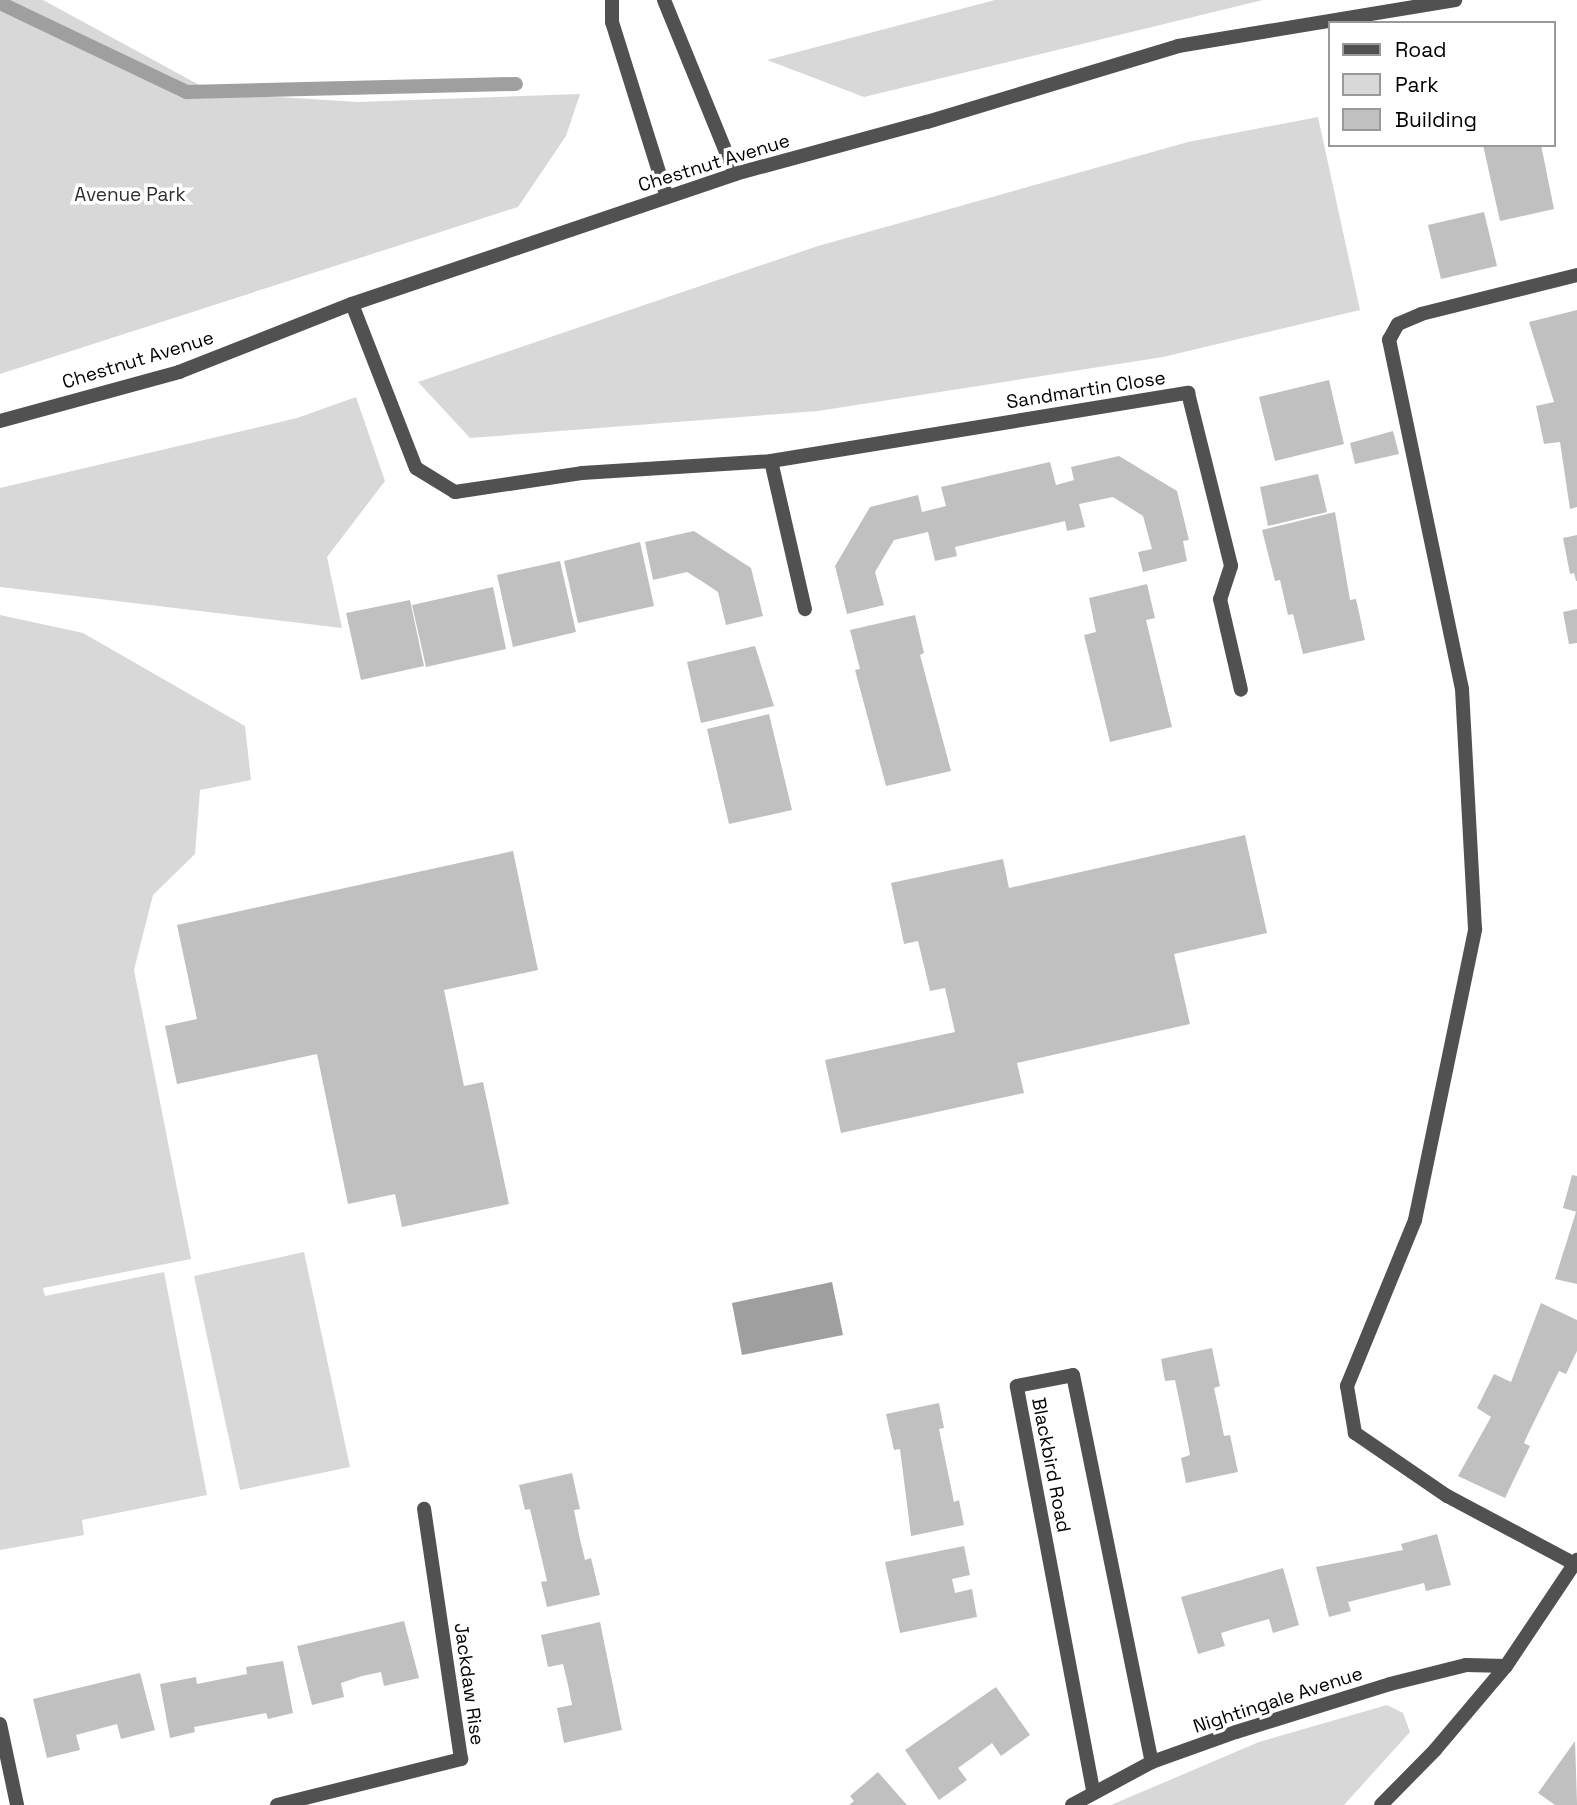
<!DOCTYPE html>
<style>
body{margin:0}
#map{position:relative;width:1577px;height:1805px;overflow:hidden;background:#fff;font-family:"Space Grotesk",sans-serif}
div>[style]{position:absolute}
.green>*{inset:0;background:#d8d8d8}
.water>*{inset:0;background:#9f9f9f}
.stream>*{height:14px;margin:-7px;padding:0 7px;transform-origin:7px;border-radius:7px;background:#9f9f9f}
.building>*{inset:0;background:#c0c0c0}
.service>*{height:14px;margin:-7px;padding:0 7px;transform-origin:7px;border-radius:7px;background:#515151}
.minor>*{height:14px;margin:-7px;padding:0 7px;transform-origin:7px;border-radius:7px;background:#515151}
.tertiary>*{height:14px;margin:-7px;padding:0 7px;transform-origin:7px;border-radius:7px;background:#515151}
span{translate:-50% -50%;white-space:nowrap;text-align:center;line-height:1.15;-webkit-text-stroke:7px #fff;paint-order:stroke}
.street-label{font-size:19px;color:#000}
.park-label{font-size:19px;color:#2f2f2f}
.legend{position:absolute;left:1328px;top:21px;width:228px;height:126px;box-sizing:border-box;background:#fff;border:2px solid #999;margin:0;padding:9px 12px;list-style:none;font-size:21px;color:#000}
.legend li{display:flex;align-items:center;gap:14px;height:35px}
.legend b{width:35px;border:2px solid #999}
</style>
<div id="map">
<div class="green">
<i style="clip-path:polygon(0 0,43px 0,214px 93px,358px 102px,580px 94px,566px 136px,518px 207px,0 374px)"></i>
<i style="clip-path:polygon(995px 0,1263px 0,864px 97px,767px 60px)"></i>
<i style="clip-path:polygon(1318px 117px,1360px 310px,1163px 357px,818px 411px,470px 438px,418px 382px,818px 246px,1188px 142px)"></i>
<i style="clip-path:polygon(356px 397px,385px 481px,327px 557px,342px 628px,0 587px,0 488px,297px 418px)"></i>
<i style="clip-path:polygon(0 615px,83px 633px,245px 726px,251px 780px,200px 790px,195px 854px,153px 895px,134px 970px,191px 1259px,43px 1288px,45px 1296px,164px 1272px,207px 1495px,82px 1520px,84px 1535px,0 1550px)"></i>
<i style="clip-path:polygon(304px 1252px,350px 1467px,240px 1490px,194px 1276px)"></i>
<i style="clip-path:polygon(1387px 1705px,1403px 1713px,1410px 1732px,1344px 1805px,1111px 1805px,1259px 1742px)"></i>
</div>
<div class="water">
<i style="clip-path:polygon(832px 1282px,843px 1335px,742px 1355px,732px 1303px)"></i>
</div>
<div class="stream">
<i style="left:0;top:3px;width:207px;rotate:25.5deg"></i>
<i style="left:187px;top:92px;width:329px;rotate:-1.4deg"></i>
</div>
<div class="building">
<i style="clip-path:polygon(1483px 145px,1541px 145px,1554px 209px,1500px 221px)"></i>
<i style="clip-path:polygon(1484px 212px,1497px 266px,1441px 279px,1428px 225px)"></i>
<i style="clip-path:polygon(1577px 310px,1577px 507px,1570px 509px,1560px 442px,1544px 444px,1536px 406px,1554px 402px,1529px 322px)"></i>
<i style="clip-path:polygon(1329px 380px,1344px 444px,1275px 461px,1259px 397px)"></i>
<i style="clip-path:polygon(1393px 431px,1399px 454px,1355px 464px,1350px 443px)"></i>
<i style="clip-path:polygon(1119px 456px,1177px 491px,1189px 540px,1183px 541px,1187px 561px,1143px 572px,1138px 552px,1152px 549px,1143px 516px,1113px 497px,1079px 504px,1085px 527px,1067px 531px,1065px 521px,955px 547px,957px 556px,935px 561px,928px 532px,894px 540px,875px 572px,884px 605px,847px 614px,835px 566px,870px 507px,918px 495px,922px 512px,946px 506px,941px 487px,1050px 462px,1056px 485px,1074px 480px,1071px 467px)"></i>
<i style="clip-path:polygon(1318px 474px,1327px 512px,1268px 526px,1260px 487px)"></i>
<i style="clip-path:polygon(1335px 512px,1350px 600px,1356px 599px,1365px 640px,1303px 654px,1293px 614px,1288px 615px,1280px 580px,1275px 581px,1262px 530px)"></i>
<i style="clip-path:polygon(694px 531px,751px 568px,763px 616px,726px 625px,718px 592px,703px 582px,687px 572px,653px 580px,645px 542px)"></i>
<i style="clip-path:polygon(1577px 535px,1577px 581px,1576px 581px,1574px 573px,1570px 574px,1563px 538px)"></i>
<i style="clip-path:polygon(640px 542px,654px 606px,578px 623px,564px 561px)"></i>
<i style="clip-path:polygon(560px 561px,576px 632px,513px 647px,497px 575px)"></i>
<i style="clip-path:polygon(1147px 584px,1155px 618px,1146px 620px,1172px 727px,1110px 742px,1084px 635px,1096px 632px,1089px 598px)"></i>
<i style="clip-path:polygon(493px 587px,506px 649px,426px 667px,412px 605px)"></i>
<i style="clip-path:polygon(410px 600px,424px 666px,361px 680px,346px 613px)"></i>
<i style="clip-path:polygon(1577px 609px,1577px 643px,1569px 644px,1563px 612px)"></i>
<i style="clip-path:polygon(915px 615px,924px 653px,920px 655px,951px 771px,886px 786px,855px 670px,860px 669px,850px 630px)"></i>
<i style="clip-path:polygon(755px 646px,774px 706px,701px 723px,687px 662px)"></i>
<i style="clip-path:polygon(769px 714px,792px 810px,729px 824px,707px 729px)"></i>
<i style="clip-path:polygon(1245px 835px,1267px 933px,1174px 954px,1190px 1024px,1017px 1063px,1024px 1093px,841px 1133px,825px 1060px,955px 1032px,945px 988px,930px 991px,918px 941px,904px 944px,891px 883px,1003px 859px,1009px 888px)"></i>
<i style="clip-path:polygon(513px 851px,538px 970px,444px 990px,464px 1086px,483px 1082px,509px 1204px,402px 1227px,395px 1194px,348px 1204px,317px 1054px,177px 1084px,165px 1026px,197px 1019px,177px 925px)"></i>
<i style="clip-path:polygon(1572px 1175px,1577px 1176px,1577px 1212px,1563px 1208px)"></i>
<i style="clip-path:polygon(1576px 1212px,1577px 1212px,1577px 1284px,1555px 1279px)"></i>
<i style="clip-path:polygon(1541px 1303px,1577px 1320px,1577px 1351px,1566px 1374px,1559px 1371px,1528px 1434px,1524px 1443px,1530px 1446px,1505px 1498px,1458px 1476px,1491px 1417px,1477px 1408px,1494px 1374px,1511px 1382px)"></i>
<i style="clip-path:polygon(1212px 1348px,1220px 1386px,1214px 1388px,1219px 1411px,1224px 1436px,1230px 1435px,1238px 1472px,1186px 1483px,1181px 1458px,1190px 1455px,1183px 1418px,1175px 1380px,1165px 1381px,1161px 1359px)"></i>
<i style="clip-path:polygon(939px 1403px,944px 1428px,939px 1429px,954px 1502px,959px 1500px,964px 1525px,911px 1536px,900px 1449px,894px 1450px,886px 1414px)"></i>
<i style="clip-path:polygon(572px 1473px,580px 1509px,574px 1510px,579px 1535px,585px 1560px,591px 1558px,600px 1595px,547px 1607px,541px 1582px,547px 1581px,530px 1509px,525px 1510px,519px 1485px)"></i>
<i style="clip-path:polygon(1437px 1534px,1451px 1585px,1426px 1591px,1424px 1583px,1348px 1602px,1351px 1611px,1329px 1617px,1316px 1567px,1403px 1550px,1401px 1544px)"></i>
<i style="clip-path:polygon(964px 1546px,970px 1575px,952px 1579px,955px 1593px,972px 1589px,977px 1617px,900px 1633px,885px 1562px)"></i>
<i style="clip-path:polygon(1283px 1568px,1299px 1625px,1273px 1633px,1269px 1619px,1244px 1626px,1221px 1633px,1225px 1646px,1198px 1654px,1181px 1597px)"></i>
<i style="clip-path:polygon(404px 1621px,419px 1678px,384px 1686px,381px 1672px,362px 1676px,341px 1683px,344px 1697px,312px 1705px,297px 1646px)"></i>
<i style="clip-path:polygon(600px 1622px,622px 1730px,564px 1743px,557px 1708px,572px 1705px,568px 1685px,563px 1664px,548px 1667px,541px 1635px)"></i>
<i style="clip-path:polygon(283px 1661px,293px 1713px,268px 1719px,266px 1713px,194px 1727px,195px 1732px,170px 1738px,160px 1684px,196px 1677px,197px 1684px,247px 1674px,246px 1667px)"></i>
<i style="clip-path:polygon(140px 1673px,155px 1730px,121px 1739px,117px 1724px,76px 1735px,80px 1750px,47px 1758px,33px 1699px)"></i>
<i style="clip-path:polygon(996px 1687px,1030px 1735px,1001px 1756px,992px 1743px,976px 1755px,958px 1768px,967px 1780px,939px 1800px,905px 1750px)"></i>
<i style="clip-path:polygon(1575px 1741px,1577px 1805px,1555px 1805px,1538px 1793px)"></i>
<i style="clip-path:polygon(878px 1772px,907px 1805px,849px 1805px,854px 1801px,850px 1796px)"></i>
</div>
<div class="service">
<i style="left:1575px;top:1564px;width:145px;rotate:-152deg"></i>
<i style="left:1447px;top:1496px;width:112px;rotate:-145.6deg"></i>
<i style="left:1355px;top:1433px;width:48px;rotate:-99.7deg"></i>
<i style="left:1347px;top:1386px;width:179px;rotate:-67.7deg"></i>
<i style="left:1415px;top:1220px;width:297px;rotate:-78.3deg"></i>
<i style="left:1475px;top:929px;width:240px;rotate:-93.1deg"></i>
<i style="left:1462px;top:689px;width:357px;rotate:-101.8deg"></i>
<i style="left:1389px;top:340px;width:18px;rotate:-61deg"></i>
<i style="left:1398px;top:324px;width:25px;rotate:-23deg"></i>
<i style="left:1421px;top:314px;width:161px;rotate:-14deg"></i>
</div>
<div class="minor">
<i style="left:612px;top:0;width:22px;rotate:90deg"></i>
<i style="left:612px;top:22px;width:183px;rotate:72.6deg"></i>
<i style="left:664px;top:0;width:188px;rotate:67.8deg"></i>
<i style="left:352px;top:304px;width:176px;rotate:68.7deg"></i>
<i style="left:416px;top:468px;width:46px;rotate:31.6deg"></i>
<i style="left:455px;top:492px;width:128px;rotate:-8.5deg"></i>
<i style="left:582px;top:473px;width:189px;rotate:-3.6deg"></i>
<i style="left:771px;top:461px;width:423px;rotate:-9.3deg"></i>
<i style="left:1188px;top:393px;width:178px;rotate:76deg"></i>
<i style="left:1231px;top:566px;width:35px;rotate:108deg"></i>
<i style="left:1220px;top:599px;width:93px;rotate:77deg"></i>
<i style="left:771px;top:461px;width:152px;rotate:77.1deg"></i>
<i style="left:0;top:1724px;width:83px;rotate:78.1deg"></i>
<i style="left:1093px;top:1790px;width:411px;rotate:-100.7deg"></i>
<i style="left:1017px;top:1386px;width:57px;rotate:-11.1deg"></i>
<i style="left:1073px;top:1375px;width:395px;rotate:78.5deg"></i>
<i style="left:277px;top:1805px;width:190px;rotate:-14deg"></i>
<i style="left:461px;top:1759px;width:253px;rotate:-98.4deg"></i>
<i style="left:1072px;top:1805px;width:91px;rotate:-28.3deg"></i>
<i style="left:1152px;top:1762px;width:89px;rotate:-19.7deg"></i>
<i style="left:1236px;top:1732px;width:161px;rotate:-17.3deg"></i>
<i style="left:1390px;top:1684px;width:78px;rotate:-14deg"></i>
<i style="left:1466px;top:1665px;width:40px;rotate:1.4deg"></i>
<i style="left:1381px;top:1805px;width:77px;rotate:-45.5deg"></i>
<i style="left:1435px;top:1750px;width:110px;rotate:-49.8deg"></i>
<i style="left:1506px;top:1666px;width:128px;rotate:-56.2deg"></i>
</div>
<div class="tertiary">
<i style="left:0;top:421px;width:186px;rotate:-15.3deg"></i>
<i style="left:179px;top:372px;width:186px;rotate:-21.5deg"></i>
<i style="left:352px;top:304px;width:404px;rotate:-18.7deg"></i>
<i style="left:735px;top:174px;width:199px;rotate:-15.2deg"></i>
<i style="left:927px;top:122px;width:262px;rotate:-16.8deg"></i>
<i style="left:1178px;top:46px;width:281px;rotate:-9.4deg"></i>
</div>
<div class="street-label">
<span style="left:714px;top:163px;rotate:-17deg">Chestnut Avenue</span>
<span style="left:138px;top:360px;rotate:-17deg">Chestnut Avenue</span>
<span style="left:1086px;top:390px;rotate:-9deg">Sandmartin Close</span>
<span style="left:1051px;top:1465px;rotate:79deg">Blackbird Road</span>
<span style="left:469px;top:1684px;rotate:82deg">Jackdaw Rise</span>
<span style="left:1278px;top:1700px;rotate:-18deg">Nightingale Avenue</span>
</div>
<div class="park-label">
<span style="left:130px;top:195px">Avenue Park</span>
</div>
<ul class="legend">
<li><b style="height:9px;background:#515151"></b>Road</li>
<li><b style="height:19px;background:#d8d8d8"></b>Park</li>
<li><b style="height:19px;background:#c0c0c0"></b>Building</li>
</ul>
</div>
